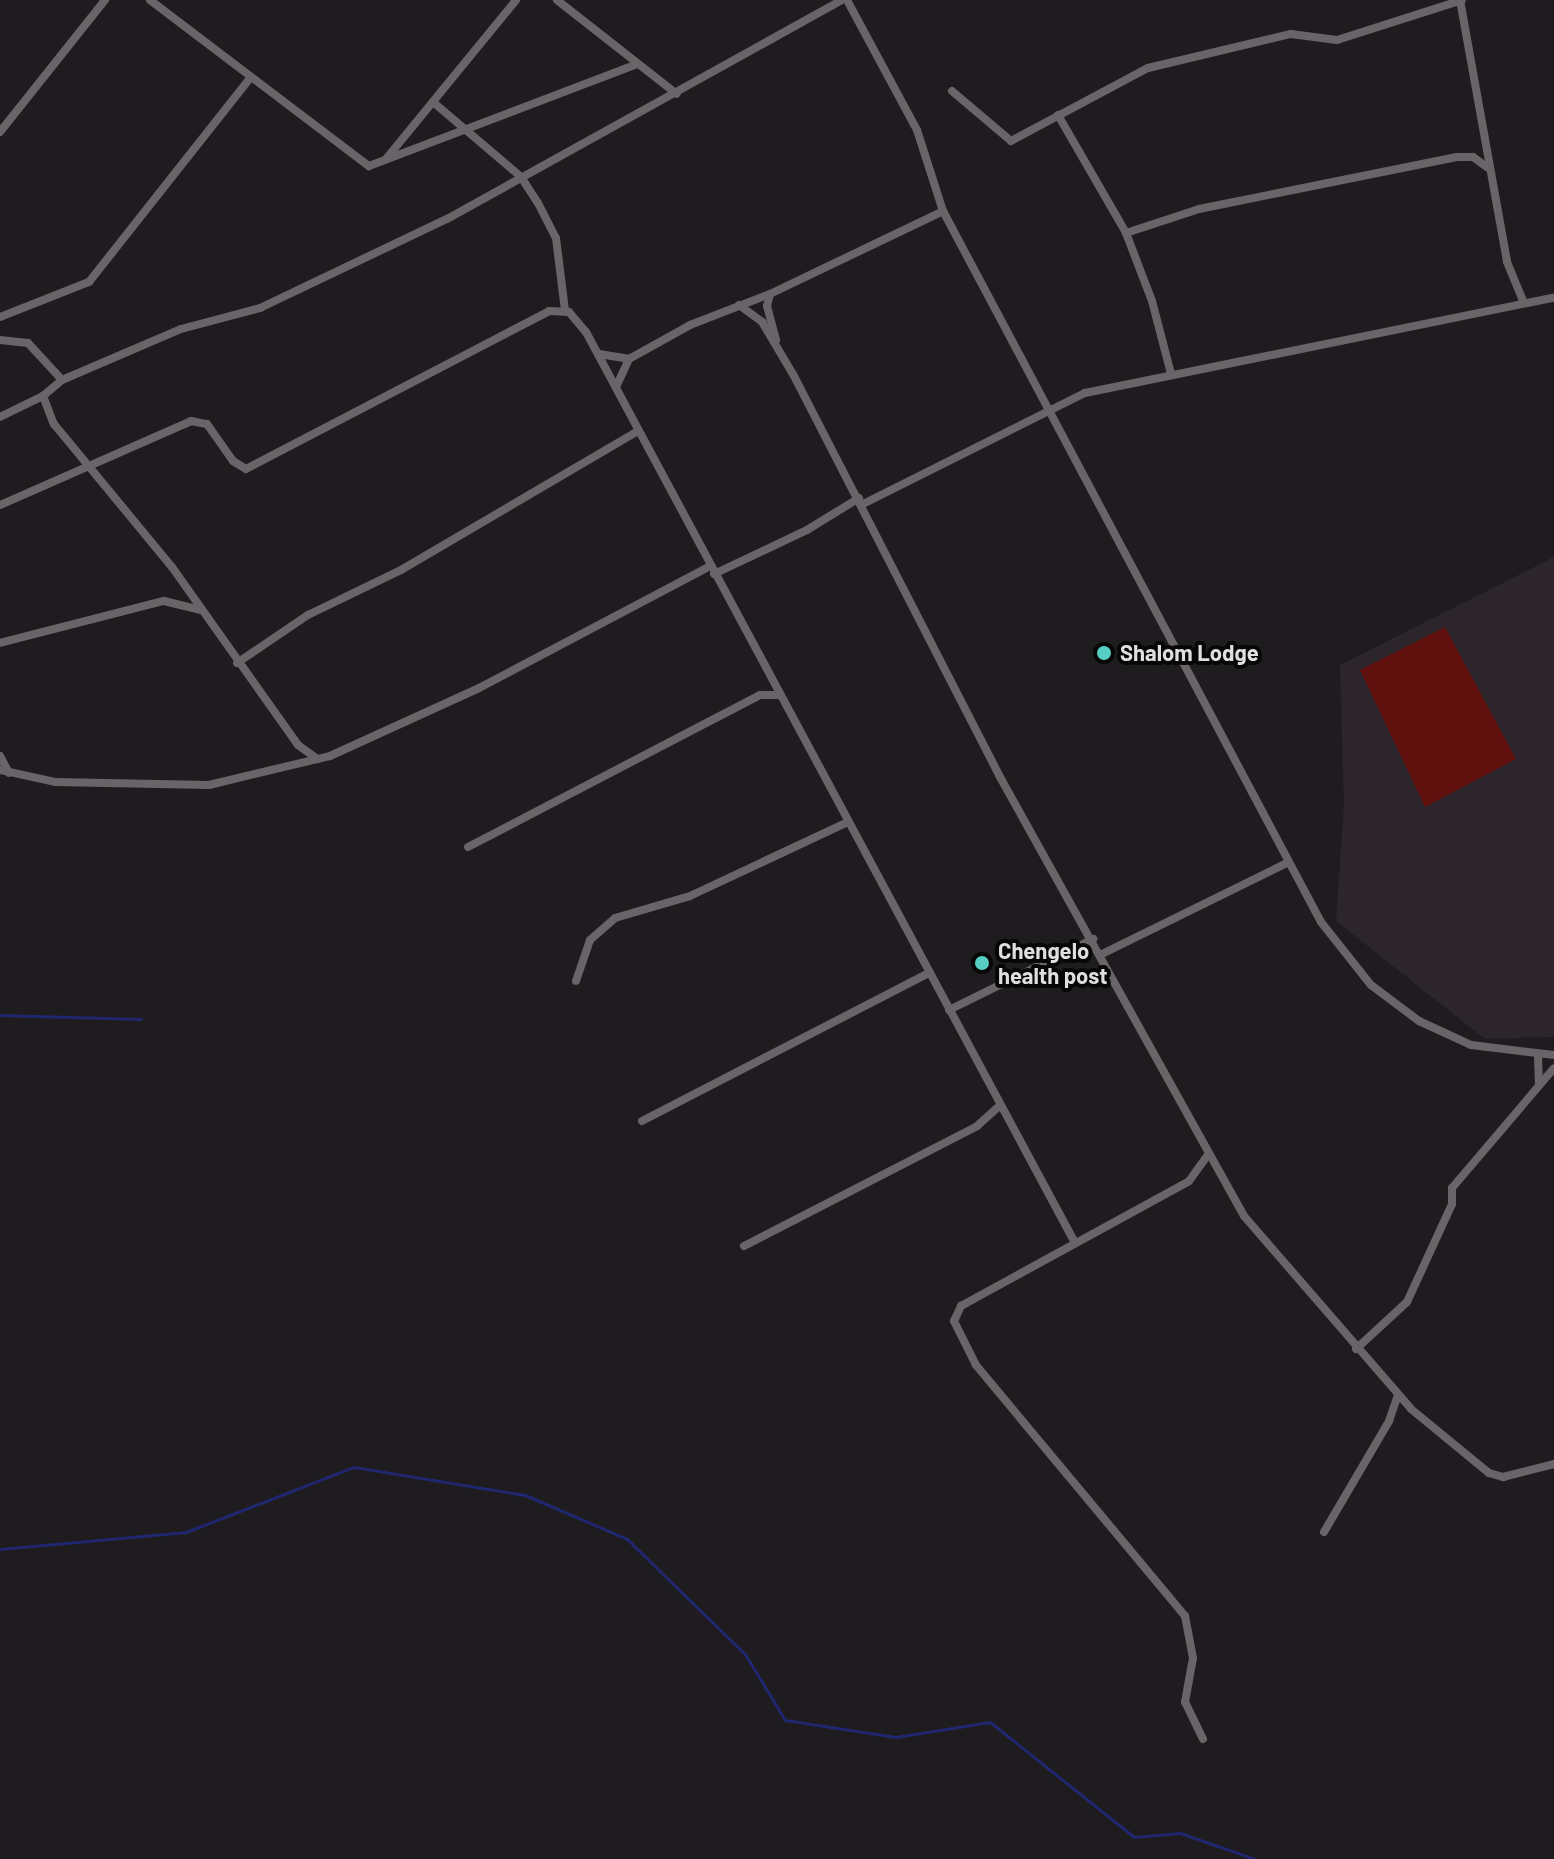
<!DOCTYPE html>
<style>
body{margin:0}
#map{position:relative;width:1554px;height:1859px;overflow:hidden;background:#1f1c1f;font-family:Barlow,sans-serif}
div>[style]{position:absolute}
.built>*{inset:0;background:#2d252c}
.green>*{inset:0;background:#60110e}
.stream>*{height:3px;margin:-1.5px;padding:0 1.5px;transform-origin:1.5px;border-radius:1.5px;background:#20276f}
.minor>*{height:8px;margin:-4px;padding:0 4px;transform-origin:4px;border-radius:4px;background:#696468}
.dots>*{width:22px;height:22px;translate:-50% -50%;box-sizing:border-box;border:4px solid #080708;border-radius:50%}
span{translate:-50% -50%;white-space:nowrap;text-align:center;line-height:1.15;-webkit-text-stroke:8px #080708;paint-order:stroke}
.poi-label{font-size:22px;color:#e0dee0;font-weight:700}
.left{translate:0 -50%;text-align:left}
</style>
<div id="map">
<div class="built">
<i style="clip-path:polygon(1554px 557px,1554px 1037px,1485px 1039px,1336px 921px,1344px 804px,1340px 665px)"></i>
</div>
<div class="green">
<i style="clip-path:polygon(1445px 627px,1516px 759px,1425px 807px,1360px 670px)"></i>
</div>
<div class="stream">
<i style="left:0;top:1015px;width:141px;rotate:1.6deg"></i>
<i style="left:0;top:1549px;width:187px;rotate:-5.2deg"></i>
<i style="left:186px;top:1532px;width:180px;rotate:-21.2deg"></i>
<i style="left:354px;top:1467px;width:173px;rotate:9.3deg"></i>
<i style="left:525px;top:1495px;width:111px;rotate:23.3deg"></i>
<i style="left:627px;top:1539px;width:165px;rotate:44.3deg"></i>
<i style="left:745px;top:1654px;width:77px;rotate:58.8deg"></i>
<i style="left:785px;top:1720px;width:112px;rotate:8.7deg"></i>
<i style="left:896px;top:1737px;width:95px;rotate:-9.1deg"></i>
<i style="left:990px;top:1722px;width:184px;rotate:38.6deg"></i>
<i style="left:1134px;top:1837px;width:46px;rotate:-5deg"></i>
<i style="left:1180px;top:1833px;width:79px;rotate:19.1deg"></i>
</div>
<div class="minor">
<i style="left:150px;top:0;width:275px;rotate:37.2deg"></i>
<i style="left:369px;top:166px;width:287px;rotate:-20.8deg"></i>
<i style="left:557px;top:0;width:152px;rotate:38.1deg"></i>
<i style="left:847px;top:0;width:148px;rotate:61.7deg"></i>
<i style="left:917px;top:130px;width:85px;rotate:72.2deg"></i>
<i style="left:943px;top:211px;width:805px;rotate:62deg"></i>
<i style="left:1321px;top:922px;width:80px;rotate:51.6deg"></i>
<i style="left:1371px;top:985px;width:60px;rotate:36.9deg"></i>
<i style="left:1419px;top:1021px;width:57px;rotate:24.8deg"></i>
<i style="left:1471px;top:1045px;width:84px;rotate:6.9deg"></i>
<i style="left:1460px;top:0;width:266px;rotate:79.8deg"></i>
<i style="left:1507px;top:262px;width:44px;rotate:67.5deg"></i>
<i style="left:952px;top:91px;width:77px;rotate:40.3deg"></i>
<i style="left:1011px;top:141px;width:155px;rotate:-28.1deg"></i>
<i style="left:1148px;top:68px;width:147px;rotate:-13.4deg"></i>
<i style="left:1291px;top:34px;width:46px;rotate:7.4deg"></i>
<i style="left:1337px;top:40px;width:131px;rotate:-17.7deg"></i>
<i style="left:433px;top:102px;width:116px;rotate:40.4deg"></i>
<i style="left:521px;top:177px;width:31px;rotate:57deg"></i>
<i style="left:538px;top:203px;width:39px;rotate:63deg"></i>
<i style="left:556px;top:238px;width:73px;rotate:82.9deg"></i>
<i style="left:1058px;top:115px;width:136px;rotate:60deg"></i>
<i style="left:1126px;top:233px;width:73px;rotate:69.1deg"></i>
<i style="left:1152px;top:301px;width:75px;rotate:75.4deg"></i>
<i style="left:0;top:132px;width:169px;rotate:-51.5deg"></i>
<i style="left:386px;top:159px;width:205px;rotate:-50.7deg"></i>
<i style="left:1126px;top:233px;width:77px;rotate:-18.2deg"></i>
<i style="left:1199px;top:209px;width:263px;rotate:-11.4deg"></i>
<i style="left:1457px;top:157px;width:16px"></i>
<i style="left:1473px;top:157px;width:17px;rotate:36deg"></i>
<i style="left:770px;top:294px;width:12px;rotate:104deg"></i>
<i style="left:767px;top:306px;width:35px;rotate:75deg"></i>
<i style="left:739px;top:305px;width:29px;rotate:36deg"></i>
<i style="left:762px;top:322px;width:63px;rotate:59.3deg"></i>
<i style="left:794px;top:376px;width:451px;rotate:62.8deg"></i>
<i style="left:1000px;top:777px;width:502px;rotate:60.93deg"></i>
<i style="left:1244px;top:1216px;width:255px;rotate:49.1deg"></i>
<i style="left:1411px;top:1409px;width:101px;rotate:39.4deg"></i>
<i style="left:1489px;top:1473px;width:15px;rotate:16deg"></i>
<i style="left:1503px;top:1477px;width:53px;rotate:-14.3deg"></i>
<i style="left:0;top:317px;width:96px;rotate:-21.5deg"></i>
<i style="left:89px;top:282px;width:260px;rotate:-51.7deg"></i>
<i style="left:0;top:340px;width:28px;rotate:6deg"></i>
<i style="left:28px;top:343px;width:50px;rotate:47.4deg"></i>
<i style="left:62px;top:380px;width:129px;rotate:-23.2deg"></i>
<i style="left:181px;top:329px;width:82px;rotate:-14.9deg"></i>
<i style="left:260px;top:308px;width:207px;rotate:-25.5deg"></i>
<i style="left:447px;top:219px;width:452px;rotate:-29deg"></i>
<i style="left:599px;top:354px;width:30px;rotate:9deg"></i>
<i style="left:62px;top:380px;width:25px;rotate:140deg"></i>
<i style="left:43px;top:396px;width:30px;rotate:69deg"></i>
<i style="left:54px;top:424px;width:185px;rotate:50.5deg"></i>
<i style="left:172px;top:567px;width:218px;rotate:54.7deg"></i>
<i style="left:298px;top:745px;width:24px;rotate:36deg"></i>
<i style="left:616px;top:387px;width:31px;rotate:-65deg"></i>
<i style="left:629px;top:359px;width:70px;rotate:-29.1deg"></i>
<i style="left:690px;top:325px;width:86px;rotate:-21.2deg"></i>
<i style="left:770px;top:294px;width:192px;rotate:-25.6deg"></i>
<i style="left:0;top:417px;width:48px;rotate:-26deg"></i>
<i style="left:863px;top:504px;width:248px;rotate:-26.6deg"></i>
<i style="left:1085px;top:393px;width:479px;rotate:-11.5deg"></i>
<i style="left:0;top:505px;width:209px;rotate:-23.7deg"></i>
<i style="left:191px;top:421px;width:16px;rotate:11deg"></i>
<i style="left:207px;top:424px;width:45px;rotate:54.9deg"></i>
<i style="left:233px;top:461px;width:15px;rotate:32deg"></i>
<i style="left:246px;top:469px;width:342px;rotate:-27.5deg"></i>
<i style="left:549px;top:311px;width:20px;rotate:3deg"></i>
<i style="left:569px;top:312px;width:26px;rotate:50deg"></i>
<i style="left:586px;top:332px;width:1032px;rotate:61.77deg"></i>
<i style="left:714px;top:574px;width:103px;rotate:-25.3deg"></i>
<i style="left:807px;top:530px;width:61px;rotate:-31.6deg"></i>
<i style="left:0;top:643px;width:169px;rotate:-14.4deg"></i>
<i style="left:164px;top:601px;width:36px;rotate:14deg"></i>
<i style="left:237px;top:663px;width:86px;rotate:-34.1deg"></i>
<i style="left:308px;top:615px;width:103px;rotate:-25.8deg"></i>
<i style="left:401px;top:570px;width:275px;rotate:-30.4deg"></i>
<i style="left:0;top:756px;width:19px;rotate:62deg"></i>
<i style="left:0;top:770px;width:56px;rotate:12.3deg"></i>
<i style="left:55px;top:782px;width:154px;rotate:1.1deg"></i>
<i style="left:209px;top:785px;width:124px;rotate:-13.5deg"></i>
<i style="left:330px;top:756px;width:164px;rotate:-24.5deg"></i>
<i style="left:479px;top:688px;width:261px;rotate:-27.8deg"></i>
<i style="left:468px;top:847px;width:329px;rotate:-27.5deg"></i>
<i style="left:760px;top:695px;width:19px"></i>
<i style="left:1102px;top:954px;width:208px;rotate:-26.2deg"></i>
<i style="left:576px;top:981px;width:43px;rotate:-71.1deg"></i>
<i style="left:590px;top:940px;width:33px;rotate:-41deg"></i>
<i style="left:615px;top:918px;width:78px;rotate:-16.3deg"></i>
<i style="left:690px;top:896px;width:174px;rotate:-25.1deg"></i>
<i style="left:949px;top:1010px;width:161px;rotate:-26.2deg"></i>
<i style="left:1538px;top:1056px;width:28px;rotate:88deg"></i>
<i style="left:642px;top:1121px;width:323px;rotate:-27.3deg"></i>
<i style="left:744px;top:1246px;width:262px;rotate:-27.2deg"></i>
<i style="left:977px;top:1126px;width:30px;rotate:-42deg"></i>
<i style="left:1356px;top:1349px;width:69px;rotate:-42.7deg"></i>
<i style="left:1407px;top:1302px;width:108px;rotate:-65.3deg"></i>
<i style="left:1452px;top:1204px;width:16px;rotate:-90deg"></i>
<i style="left:1452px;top:1188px;width:157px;rotate:-49.6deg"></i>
<i style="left:1324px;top:1532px;width:129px;rotate:-59.6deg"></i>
<i style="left:1389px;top:1421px;width:28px;rotate:-71deg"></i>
<i style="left:1203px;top:1739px;width:41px;rotate:-115.9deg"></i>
<i style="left:1185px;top:1702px;width:45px;rotate:-79.7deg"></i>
<i style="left:1193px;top:1658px;width:43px;rotate:-100.8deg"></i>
<i style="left:1185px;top:1616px;width:327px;rotate:-129.8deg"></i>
<i style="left:976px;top:1365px;width:49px;rotate:-116.6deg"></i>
<i style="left:954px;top:1321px;width:17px;rotate:-65deg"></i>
<i style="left:961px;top:1306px;width:260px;rotate:-28.7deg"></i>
<i style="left:1189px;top:1181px;width:32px;rotate:-54deg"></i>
</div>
<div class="dots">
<i style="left:1104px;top:653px;background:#56cec3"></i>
<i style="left:982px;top:963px;background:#56cec3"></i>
</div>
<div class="poi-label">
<span class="left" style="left:1120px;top:653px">Shalom Lodge</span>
<span class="left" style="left:998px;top:963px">Chengelo<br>health post</span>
</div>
</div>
